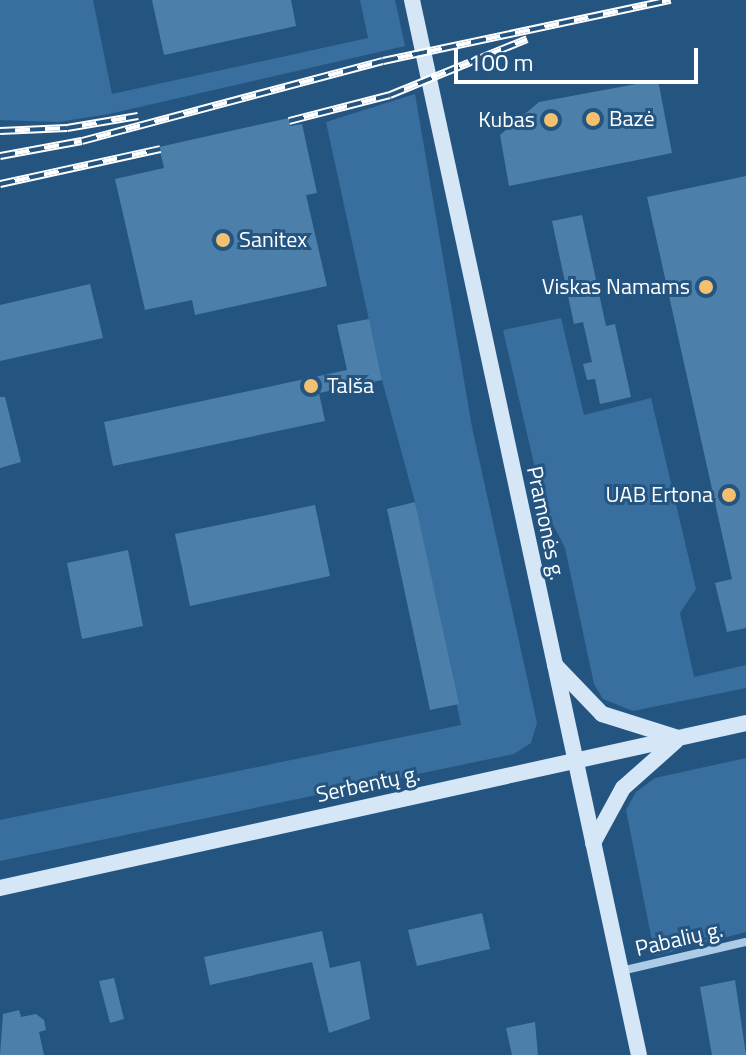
<!DOCTYPE html>
<meta charset="utf-8">
<style>
body{margin:0}
#map{position:relative;width:746px;height:1055px;overflow:hidden;background:#245581;font-family:"Titillium Web",sans-serif}
div>[style]{position:absolute}
.green>*{inset:0;background:#386f9f}
.building>*{inset:0;background:#4c7faa}
.street>*{height:8px;margin:-4px;padding:0 4px;transform-origin:4px;border-radius:4px;background:#abcbe7}
.secondary>*{height:16px;margin:-8px;padding:0 8px;transform-origin:8px;border-radius:8px;background:#d5e6f6}
.rail>*{height:8px;margin-top:-4px;transform-origin:0;background:repeating-linear-gradient(90deg,#245581 0 15px,#fff 0 30px);box-sizing:border-box;border-block:2px solid #fff}
.dots>*{width:22px;height:22px;translate:-50% -50%;box-sizing:border-box;border:4px solid #245581;border-radius:50%}
span{translate:-50% -50%;white-space:nowrap;text-align:center;line-height:1.15;-webkit-text-stroke:6px #245581;paint-order:stroke}
.poi-label{font-size:22px;color:#fff}
.left{translate:0 -50%;text-align:left}
.right{translate:-100% -50%;text-align:right}
.street-label{font-size:22px;color:#fff}
.scale{position:absolute;left:454px;top:48px;width:244px;height:36px;box-sizing:border-box;border:4px solid #fff;border-top:0;padding-left:10px;font-size:24px;line-height:28px;white-space:nowrap;color:#fff;-webkit-text-stroke:6px #245581;paint-order:stroke}
</style>
<div id="map">
<div class="green">
<i style="clip-path:polygon(0 0,93px 0,112px 94px,368px 38px,360px 0,395px 0,405px 46px,109px 114px,58px 122px,0 120px)"></i>
<i style="clip-path:polygon(415px 94px,472px 427px,537px 723px,531px 743px,514px 754px,0 861px,0 820px,461px 725px,415px 502px,382px 380px,326px 122px)"></i>
<i style="clip-path:polygon(561px 318px,584px 415px,651px 398px,696px 589px,680px 613px,694px 677px,746px 665px,746px 688px,633px 711px,603px 699px,594px 684px,565px 548px,544px 507px,503px 330px)"></i>
<i style="clip-path:polygon(746px 758px,746px 932px,655px 956px,626px 810px,636px 792px,655px 778px)"></i>
</div>
<div class="building">
<i style="clip-path:polygon(152px 0,291px 0,296px 26px,164px 55px)"></i>
<i style="clip-path:polygon(658px 80px,672px 153px,509px 186px,500px 135px,539px 102px)"></i>
<i style="clip-path:polygon(289px 118px,290px 126px,302px 124px,317px 193px,306px 195px,327px 286px,195px 315px,192px 300px,145px 310px,115px 179px,164px 168px,159px 147px)"></i>
<i style="clip-path:polygon(746px 176px,746px 628px,727px 632px,715px 583px,732px 579px,647px 197px)"></i>
<i style="clip-path:polygon(582px 215px,606px 326px,615px 324px,631px 397px,600px 404px,595px 379px,587px 380px,583px 364px,592px 362px,583px 322px,574px 324px,552px 221px)"></i>
<i style="clip-path:polygon(90px 284px,103px 338px,0 361px,0 305px)"></i>
<i style="clip-path:polygon(369px 319px,382px 380px,319px 393px,325px 421px,113px 466px,104px 422px,347px 370px,337px 325px)"></i>
<i style="clip-path:polygon(0 397px,5px 397px,21px 462px,0 468px)"></i>
<i style="clip-path:polygon(415px 502px,459px 704px,430px 710px,387px 509px)"></i>
<i style="clip-path:polygon(315px 505px,330px 576px,190px 606px,175px 534px)"></i>
<i style="clip-path:polygon(128px 550px,143px 626px,82px 639px,67px 563px)"></i>
<i style="clip-path:polygon(482px 913px,490px 949px,417px 966px,408px 930px)"></i>
<i style="clip-path:polygon(322px 931px,330px 968px,360px 961px,370px 1019px,329px 1033px,312px 962px,210px 985px,204px 957px)"></i>
<i style="clip-path:polygon(114px 978px,124px 1019px,110px 1023px,99px 981px)"></i>
<i style="clip-path:polygon(735px 980px,746px 1055px,712px 1055px,700px 987px)"></i>
<i style="clip-path:polygon(19px 1010px,21px 1017px,36px 1014px,44px 1020px,46px 1030px,39px 1032px,44px 1055px,0 1055px,3px 1014px)"></i>
<i style="clip-path:polygon(535px 1022px,538px 1055px,512px 1055px,506px 1028px)"></i>
</div>
<div class="street">
<i style="left:621px;top:971px;width:128px;rotate:-13.1deg"></i>
</div>
<div class="secondary">
<i style="left:412px;top:0;width:1079px;rotate:77.86deg"></i>
<i style="left:555px;top:665px;width:68px;rotate:46.2deg"></i>
<i style="left:602px;top:714px;width:77px;rotate:17.5deg"></i>
<i style="left:593px;top:843px;width:63px;rotate:-61.4deg"></i>
<i style="left:623px;top:788px;width:71px;rotate:-41.6deg"></i>
<i style="left:0;top:888px;width:764px;rotate:-12.47deg"></i>
</div>
<div class="rail">
<i style="left:289px;top:121px;width:104px;rotate:-14.4deg"></i>
<i style="left:390px;top:95px;width:148px;rotate:-22.2deg"></i>
<i style="left:0;top:131px;width:67px;rotate:-2.6deg"></i>
<i style="left:67px;top:128px;width:72px;rotate:-9.6deg"></i>
<i style="left:0;top:156px;width:83px;rotate:-10.4deg"></i>
<i style="left:82px;top:141px;width:311px;rotate:-14.9deg"></i>
<i style="left:383px;top:61px;width:294px;rotate:-12deg"></i>
<i style="left:0;top:184px;width:164px;rotate:-12.3deg"></i>
</div>
<div class="dots">
<i style="left:593px;top:119px;background:#f2c06e"></i>
<i style="left:551px;top:120px;background:#f2c06e"></i>
<i style="left:223px;top:240px;background:#f2c06e"></i>
<i style="left:706px;top:287px;background:#f2c06e"></i>
<i style="left:311px;top:386px;background:#f2c06e"></i>
<i style="left:729px;top:495px;background:#f2c06e"></i>
</div>
<div class="poi-label">
<span class="left" style="left:609px;top:119px">Bazė</span>
<span class="right" style="left:535px;top:120px">Kubas</span>
<span class="left" style="left:239px;top:240px">Sanitex</span>
<span class="right" style="left:690px;top:287px">Viskas Namams</span>
<span class="left" style="left:327px;top:386px">Talša</span>
<span class="right" style="left:713px;top:495px">UAB Ertona</span>
</div>
<div class="street-label">
<span style="left:546px;top:523px;rotate:78deg">Pramonės g.</span>
<span style="left:368px;top:784px;rotate:-12deg">Serbentų g.</span>
<span style="left:679px;top:939px;rotate:-13deg">Pabalių g.</span>
</div>
<div class="scale">100 m</div>
</div>
